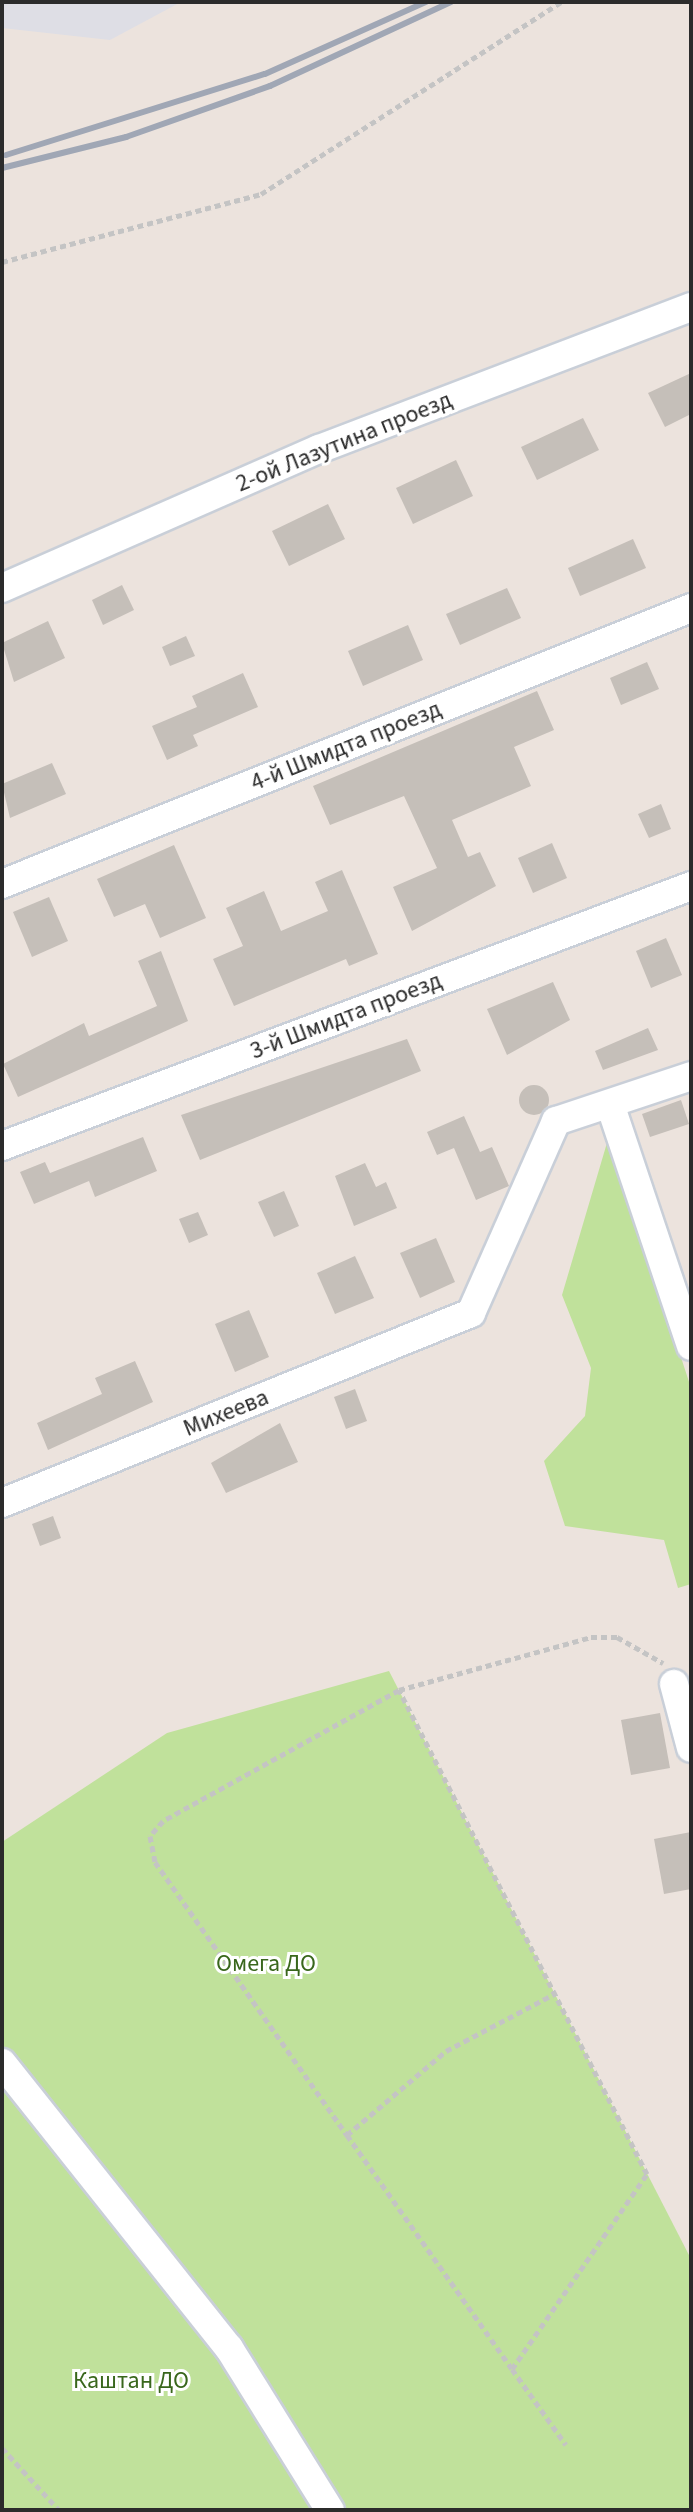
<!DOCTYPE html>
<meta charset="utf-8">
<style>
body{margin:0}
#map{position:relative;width:693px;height:2512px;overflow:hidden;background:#ece3dd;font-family:"Source Sans 3",sans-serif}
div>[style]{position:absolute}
.industrial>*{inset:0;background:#dedee5}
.green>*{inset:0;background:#c0e19b}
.building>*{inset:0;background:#c5bfb9}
.round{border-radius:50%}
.path>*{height:5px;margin-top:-2.5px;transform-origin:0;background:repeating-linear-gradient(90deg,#c4c4c4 0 6px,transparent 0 10px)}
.roads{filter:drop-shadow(2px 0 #c9cfd8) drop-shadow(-2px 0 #c9cfd8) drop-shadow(0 2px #c9cfd8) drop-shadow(0 -2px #c9cfd8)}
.minor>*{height:28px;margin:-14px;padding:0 14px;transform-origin:14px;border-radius:14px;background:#fff}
.rail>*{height:6px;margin:-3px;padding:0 3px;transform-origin:3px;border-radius:3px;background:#a0a7b5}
span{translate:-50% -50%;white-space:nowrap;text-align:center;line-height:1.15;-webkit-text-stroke:6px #fff;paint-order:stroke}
.street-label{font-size:24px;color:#2b2b2b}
.park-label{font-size:24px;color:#39671c}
.frame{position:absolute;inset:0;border:4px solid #2b2b2b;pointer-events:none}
</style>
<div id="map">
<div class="industrial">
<i style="clip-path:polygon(2px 2px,181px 2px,110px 40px,2px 28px)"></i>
</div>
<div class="green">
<i style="clip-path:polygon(609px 1136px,691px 1388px,691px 1584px,678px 1588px,664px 1540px,565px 1526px,544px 1461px,585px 1416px,591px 1368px,562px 1295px)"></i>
<i style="clip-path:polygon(389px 1671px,691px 2259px,691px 2510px,2px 2510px,2px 1842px,167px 1733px)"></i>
</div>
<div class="building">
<i style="clip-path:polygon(691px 373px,691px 414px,665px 427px,648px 393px)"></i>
<i style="clip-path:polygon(583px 418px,599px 450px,537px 480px,521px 447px)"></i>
<i style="clip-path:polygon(456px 460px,473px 496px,413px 524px,396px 488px)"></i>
<i style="clip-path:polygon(328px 504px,345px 539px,289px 566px,272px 531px)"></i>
<i style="clip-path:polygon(633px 539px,646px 568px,580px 596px,568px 568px)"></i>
<i style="clip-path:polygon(122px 585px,134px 610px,103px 625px,92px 600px)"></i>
<i style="clip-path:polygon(507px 588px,521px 618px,460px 645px,446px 614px)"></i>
<i style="clip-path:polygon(48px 621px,65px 658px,14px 682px,2px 643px)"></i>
<i style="clip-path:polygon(408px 625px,423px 660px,363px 686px,348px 651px)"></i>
<i style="clip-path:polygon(186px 636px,195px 656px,170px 666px,162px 647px)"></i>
<i style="clip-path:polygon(647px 662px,659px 689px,621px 705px,610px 678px)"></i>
<i style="clip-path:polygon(243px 673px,258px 707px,193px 735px,198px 746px,167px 760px,152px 726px,197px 707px,192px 696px)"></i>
<i style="clip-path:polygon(537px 691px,554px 730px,514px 747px,531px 786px,452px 820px,468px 857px,480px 852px,496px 886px,412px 931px,393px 887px,437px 868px,404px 796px,330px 825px,313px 786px)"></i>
<i style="clip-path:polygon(52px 763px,66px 794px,10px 818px,2px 784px)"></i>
<i style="clip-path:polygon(661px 804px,671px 829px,649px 838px,638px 814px)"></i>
<i style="clip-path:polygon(552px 843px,567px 878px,533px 893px,518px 858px)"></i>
<i style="clip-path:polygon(174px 845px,206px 918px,160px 938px,145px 904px,114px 917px,97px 879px)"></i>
<i style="clip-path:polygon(342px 870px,378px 954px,349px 966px,346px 959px,234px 1006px,213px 959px,243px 946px,226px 908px,264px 891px,281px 931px,328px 911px,315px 882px)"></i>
<i style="clip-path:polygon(49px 897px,68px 941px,32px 957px,13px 912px)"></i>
<i style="clip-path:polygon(666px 938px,682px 975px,651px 988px,636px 951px)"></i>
<i style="clip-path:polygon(161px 951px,188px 1021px,18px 1097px,3px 1064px,84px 1023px,89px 1036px,157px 1006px,138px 961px)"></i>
<i style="clip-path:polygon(553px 982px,570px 1020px,507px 1055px,487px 1009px)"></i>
<i style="clip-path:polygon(648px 1028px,658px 1050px,603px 1070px,595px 1051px)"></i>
<i style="clip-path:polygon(407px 1039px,421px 1071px,200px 1160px,181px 1115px)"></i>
<i class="round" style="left:519px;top:1085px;width:30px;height:30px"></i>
<i style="clip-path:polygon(681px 1100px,689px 1124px,650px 1137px,642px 1114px)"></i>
<i style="clip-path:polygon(464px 1116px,480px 1152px,492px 1147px,509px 1186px,476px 1200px,454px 1148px,437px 1155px,427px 1132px)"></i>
<i style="clip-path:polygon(143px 1137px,157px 1171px,95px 1197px,89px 1181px,34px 1204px,20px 1172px,45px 1162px,50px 1173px)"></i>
<i style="clip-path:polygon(365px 1163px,376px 1187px,386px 1182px,397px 1208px,354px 1226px,335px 1176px)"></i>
<i style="clip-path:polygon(284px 1191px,299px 1226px,274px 1237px,258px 1202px)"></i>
<i style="clip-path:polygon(198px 1212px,208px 1235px,189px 1243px,179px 1219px)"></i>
<i style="clip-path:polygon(436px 1238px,455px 1282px,420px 1298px,400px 1253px)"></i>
<i style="clip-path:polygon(355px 1256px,374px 1298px,335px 1314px,317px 1273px)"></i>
<i style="clip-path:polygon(249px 1310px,269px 1357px,235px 1372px,215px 1324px)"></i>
<i style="clip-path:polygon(135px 1361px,153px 1402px,48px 1450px,37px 1423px,102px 1394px,95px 1378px)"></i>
<i style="clip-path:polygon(355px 1389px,367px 1421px,346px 1429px,334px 1397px)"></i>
<i style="clip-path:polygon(280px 1423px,298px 1462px,226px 1493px,211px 1463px)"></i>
<i style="clip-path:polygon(53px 1516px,61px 1538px,40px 1546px,32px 1524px)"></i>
<i style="clip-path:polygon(660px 1713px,670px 1768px,631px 1775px,621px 1720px)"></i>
<i style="clip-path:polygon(691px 1832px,691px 1889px,664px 1894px,654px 1839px)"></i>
</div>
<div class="path">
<i style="left:2px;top:262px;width:268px;rotate:-14.7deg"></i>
<i style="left:261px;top:194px;width:356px;rotate:-32.6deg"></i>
<i style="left:399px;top:1690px;width:199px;rotate:-15.4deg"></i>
<i style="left:591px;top:1637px;width:26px"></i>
<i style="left:617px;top:1637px;width:53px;rotate:29.5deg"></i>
<i style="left:347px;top:2135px;width:130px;rotate:-40.3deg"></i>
<i style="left:446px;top:2051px;width:122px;rotate:-27.8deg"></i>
<i style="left:512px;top:2369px;width:237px;rotate:-55.3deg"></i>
<i style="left:647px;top:2174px;width:544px;rotate:-117.13deg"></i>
<i style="left:399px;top:1690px;width:270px;rotate:151deg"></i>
<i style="left:163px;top:1821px;width:20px;rotate:131deg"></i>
<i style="left:150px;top:1836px;width:26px;rotate:79deg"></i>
<i style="left:155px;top:1862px;width:334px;rotate:54.9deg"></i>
<i style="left:347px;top:2135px;width:286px;rotate:54.8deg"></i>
<i style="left:512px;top:2369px;width:93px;rotate:54.6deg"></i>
<i style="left:2px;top:2448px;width:84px;rotate:47.4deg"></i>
</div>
<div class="roads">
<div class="minor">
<i style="left:2px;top:588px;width:346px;rotate:-23.7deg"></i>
<i style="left:319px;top:449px;width:398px;rotate:-20.9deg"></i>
<i style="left:2px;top:884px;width:742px;rotate:-21.83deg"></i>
<i style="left:610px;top:1104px;width:255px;rotate:71.5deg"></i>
<i style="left:2px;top:1146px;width:736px;rotate:-20.67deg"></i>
<i style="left:2px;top:1503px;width:506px;rotate:-22.05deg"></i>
<i style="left:471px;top:1313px;width:210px;rotate:-66.1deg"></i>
<i style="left:556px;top:1121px;width:142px;rotate:-18.4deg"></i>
<i style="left:674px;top:1684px;width:66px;rotate:75.1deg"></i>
<i style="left:2px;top:2063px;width:364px;rotate:51.5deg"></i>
<i style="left:229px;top:2348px;width:191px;rotate:58.1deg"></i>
</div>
</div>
<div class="rail">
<i style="left:6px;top:155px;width:271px;rotate:-17.4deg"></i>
<i style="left:265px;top:74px;width:176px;rotate:-24.1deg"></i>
<i style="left:2px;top:168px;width:128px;rotate:-14deg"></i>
<i style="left:126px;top:137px;width:153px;rotate:-19.5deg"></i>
<i style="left:270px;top:86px;width:200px;rotate:-24.9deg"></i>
</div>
<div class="street-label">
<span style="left:344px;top:442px;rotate:-22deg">2-ой Лазутина проезд</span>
<span style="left:346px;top:746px;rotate:-22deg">4-й Шмидта проезд</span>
<span style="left:346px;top:1016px;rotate:-21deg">3-й Шмидта проезд</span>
<span style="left:226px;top:1413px;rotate:-22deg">Михеева</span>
</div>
<div class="park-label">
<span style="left:266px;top:1964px">Омега ДО</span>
<span style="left:131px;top:2381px">Каштан ДО</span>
</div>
<div class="frame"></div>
</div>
